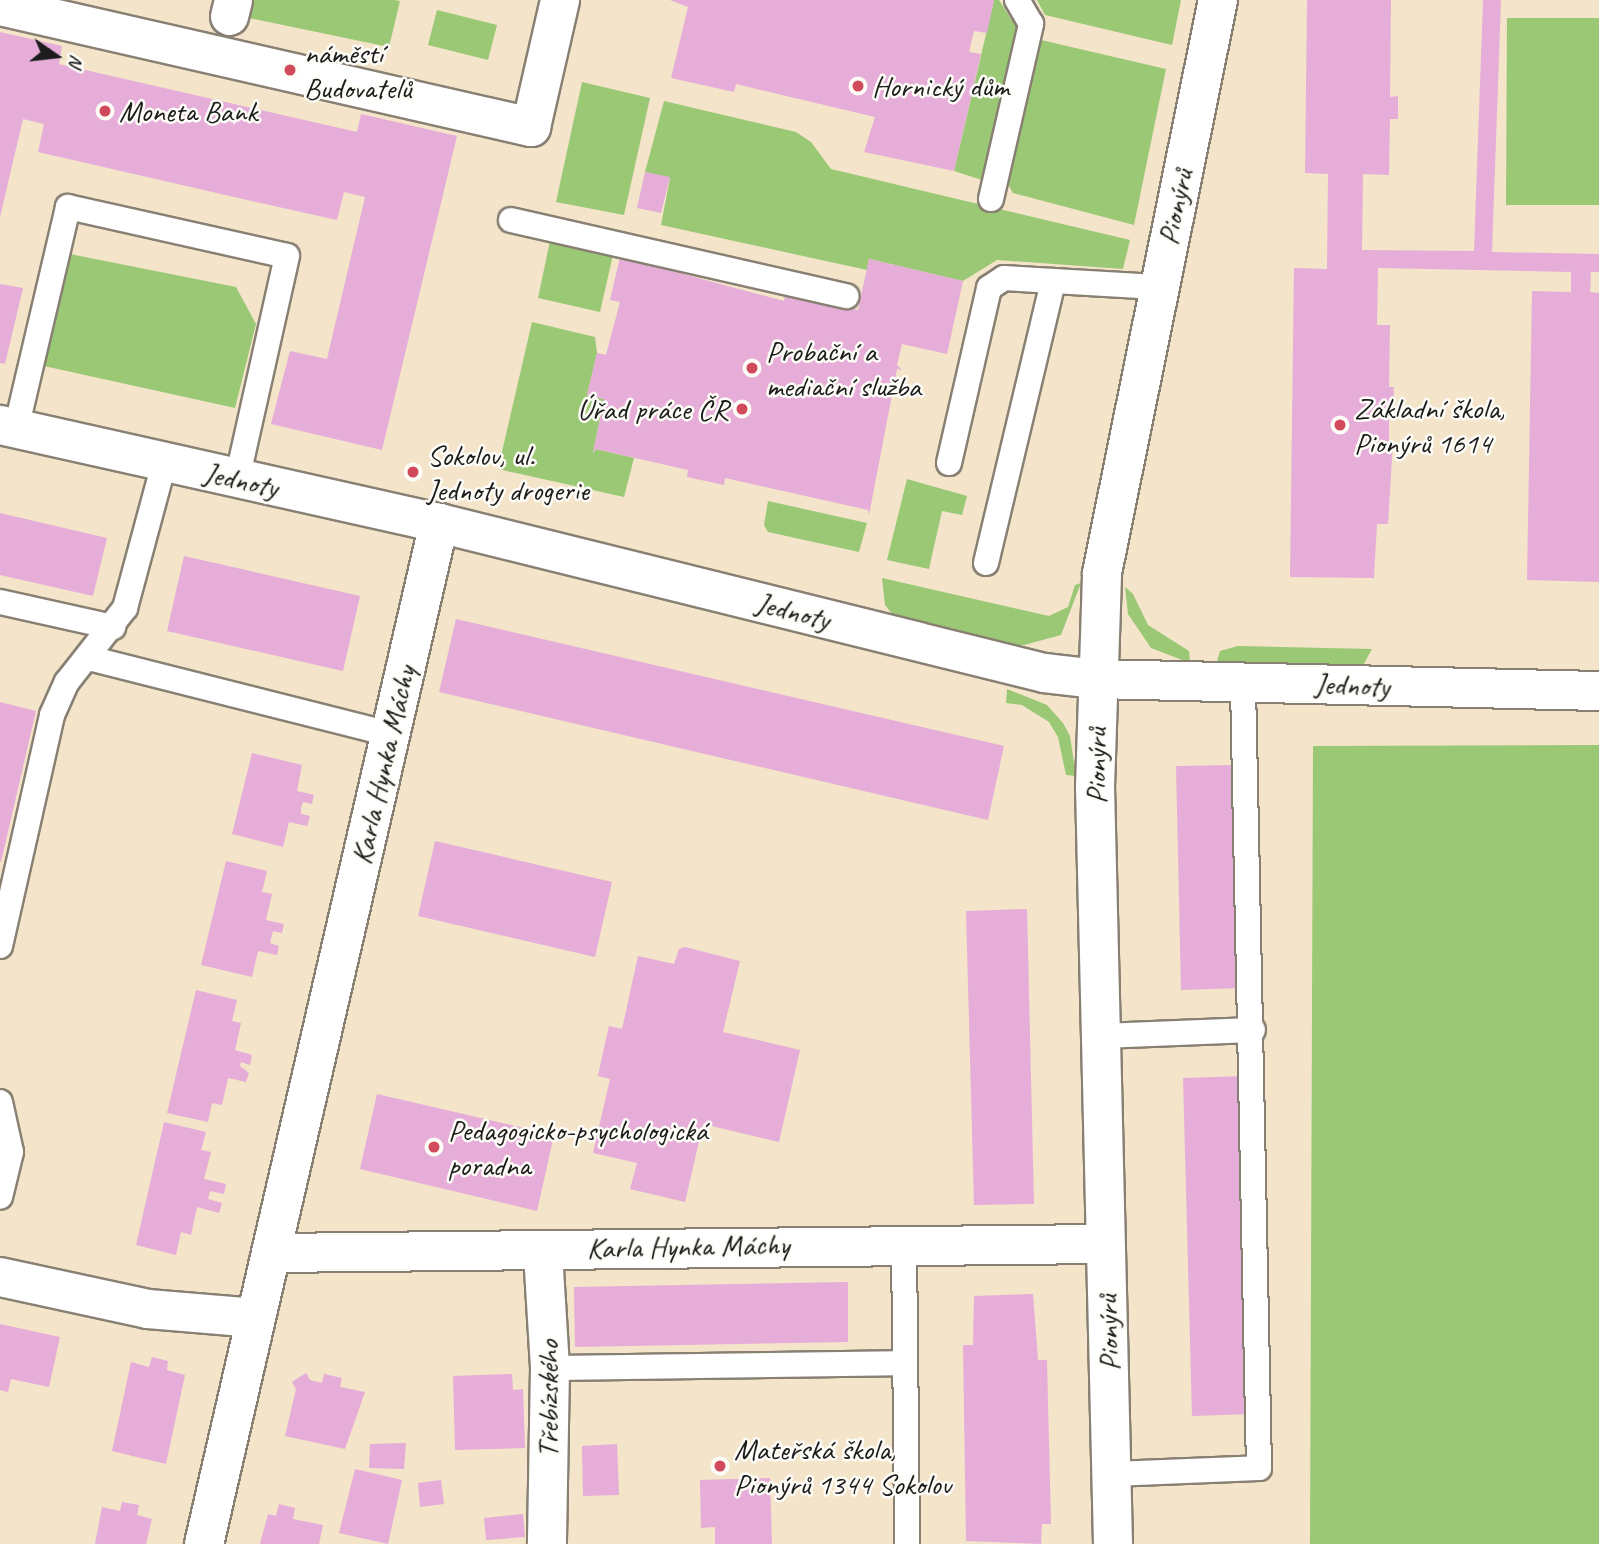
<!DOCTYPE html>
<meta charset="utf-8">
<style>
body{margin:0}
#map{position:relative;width:1599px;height:1544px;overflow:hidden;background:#f3e4ca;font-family:Caveat,sans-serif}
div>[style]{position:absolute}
.green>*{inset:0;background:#9bc875}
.building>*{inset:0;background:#e5add8}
.roads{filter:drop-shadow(2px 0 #888073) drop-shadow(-2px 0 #888073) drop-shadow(0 2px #888073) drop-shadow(0 -2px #888073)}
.service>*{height:24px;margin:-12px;padding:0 12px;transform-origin:12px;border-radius:12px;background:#fff}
.pedestrian>*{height:37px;margin:-18.5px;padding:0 18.5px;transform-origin:18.5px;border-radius:18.5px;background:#fff}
.minor>*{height:38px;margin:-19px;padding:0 19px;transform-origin:19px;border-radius:19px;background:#fff}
.dots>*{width:19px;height:19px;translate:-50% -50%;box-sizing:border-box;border:4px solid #fdfcf7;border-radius:50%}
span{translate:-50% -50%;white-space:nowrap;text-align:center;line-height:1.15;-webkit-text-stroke:5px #fdfcf7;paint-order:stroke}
.poi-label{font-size:30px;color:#1c1c1c}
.left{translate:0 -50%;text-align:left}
.right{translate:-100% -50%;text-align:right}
.street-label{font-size:30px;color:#1c1c1c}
.north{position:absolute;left:21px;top:21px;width:70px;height:70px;-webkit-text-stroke:5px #fdfcf7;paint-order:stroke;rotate:104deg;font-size:19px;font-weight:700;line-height:28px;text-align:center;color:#1c1c1c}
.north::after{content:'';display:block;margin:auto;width:24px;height:32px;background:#1c1c1c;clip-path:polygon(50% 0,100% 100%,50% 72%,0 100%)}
</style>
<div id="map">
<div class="green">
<i style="clip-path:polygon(253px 0,395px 0,400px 1px,389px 47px,249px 18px)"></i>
<i style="clip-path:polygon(994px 0,999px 0,1016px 27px,985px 181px,954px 171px)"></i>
<i style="clip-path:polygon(1037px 0,1181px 0,1172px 45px,1045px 15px)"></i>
<i style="clip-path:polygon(437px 10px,497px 25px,488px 60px,428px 45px)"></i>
<i style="clip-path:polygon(1507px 18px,1599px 18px,1599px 205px,1506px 205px)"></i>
<i style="clip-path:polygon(1041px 40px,1166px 69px,1134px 225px,1013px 193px,1008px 184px)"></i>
<i style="clip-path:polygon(582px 82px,650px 98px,624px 215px,556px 202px)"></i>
<i style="clip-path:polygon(664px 101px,796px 132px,811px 142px,831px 169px,1130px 240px,1123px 269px,997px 260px,963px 281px,869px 259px,867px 270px,661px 225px,670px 178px,645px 172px)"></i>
<i style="clip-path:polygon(550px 241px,613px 255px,600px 312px,538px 298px)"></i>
<i style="clip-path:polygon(70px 254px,236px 287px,256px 324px,235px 408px,44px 366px)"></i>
<i style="clip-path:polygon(532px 322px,595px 337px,597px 353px,587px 395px,604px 399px,593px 453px,596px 449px,634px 458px,624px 497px,498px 469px)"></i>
<i style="clip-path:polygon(907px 479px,967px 496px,962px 515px,942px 511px,929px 569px,887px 560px)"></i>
<i style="clip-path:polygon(768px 501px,867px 523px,859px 552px,768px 532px,764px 525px)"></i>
<i style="clip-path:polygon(882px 578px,1049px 616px,1068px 607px,1075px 585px,1081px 583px,1061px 635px,1024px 645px,998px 645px,897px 620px,885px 605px)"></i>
<i style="clip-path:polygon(1125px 587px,1133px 594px,1148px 625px,1189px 651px,1190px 663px,1151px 648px,1128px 614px)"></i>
<i style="clip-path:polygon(1238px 646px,1372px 649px,1361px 669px,1216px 665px,1220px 651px)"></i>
<i style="clip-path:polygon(1007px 689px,1047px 705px,1063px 723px,1070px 736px,1076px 776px,1066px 775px,1058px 737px,1049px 722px,1022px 705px,1006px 703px)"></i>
<i style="clip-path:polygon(1599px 745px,1599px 1544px,1310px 1544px,1313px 746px)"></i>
</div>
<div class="building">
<i style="clip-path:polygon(670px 0,994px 0,987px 33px,974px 31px,969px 52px,981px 54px,954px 171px,864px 152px,875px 117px,736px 84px,734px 92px,671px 78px,688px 7px)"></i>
<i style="clip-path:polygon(1307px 0,1391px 0,1390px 97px,1398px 96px,1398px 119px,1390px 119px,1389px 175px,1363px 174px,1362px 250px,1474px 251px,1483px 0,1501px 0,1492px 252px,1599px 254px,1599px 272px,1591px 272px,1590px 292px,1599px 293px,1599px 582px,1527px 580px,1532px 291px,1571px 292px,1571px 272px,1378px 268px,1377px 325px,1390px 325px,1389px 387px,1394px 387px,1393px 408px,1389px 408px,1389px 442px,1393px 442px,1388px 524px,1377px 524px,1374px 578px,1290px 577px,1294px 268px,1327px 269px,1328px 174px,1305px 173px)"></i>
<i style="clip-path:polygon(0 32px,62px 46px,59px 64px,357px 132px,361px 114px,457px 136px,382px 450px,271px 424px,290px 351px,327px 359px,365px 197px,344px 192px,337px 220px,243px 199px,38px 152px,44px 124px,23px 119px,0 217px)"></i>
<i style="clip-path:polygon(645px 172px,670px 177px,661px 213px,637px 208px)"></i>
<i style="clip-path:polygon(620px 257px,784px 301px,785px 293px,858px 310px,869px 259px,963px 281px,947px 354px,902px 344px,897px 365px,902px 370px,897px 369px,869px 515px,868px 510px,725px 478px,724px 485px,687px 477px,688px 470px,596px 449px,593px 453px,604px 399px,587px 395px,597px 353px,606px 355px,620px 302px,610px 300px)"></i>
<i style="clip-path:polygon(0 284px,23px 288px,5px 364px,0 363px)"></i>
<i style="clip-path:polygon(0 513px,107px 538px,93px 596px,0 575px)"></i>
<i style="clip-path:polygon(184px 556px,360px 596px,343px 671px,167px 631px)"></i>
<i style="clip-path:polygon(456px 619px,1004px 746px,988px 820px,439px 692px)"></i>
<i style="clip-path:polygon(0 702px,36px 711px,1px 862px,0 861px)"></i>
<i style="clip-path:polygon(252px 753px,302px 765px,297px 791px,314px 795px,312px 804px,303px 802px,301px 808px,301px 814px,310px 816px,307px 826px,289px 822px,283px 847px,232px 834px)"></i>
<i style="clip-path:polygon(1235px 765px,1241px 988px,1181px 990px,1176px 766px)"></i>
<i style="clip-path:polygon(435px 841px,612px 882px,595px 957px,418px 916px)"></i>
<i style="clip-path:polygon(226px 861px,267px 871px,262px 892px,272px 894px,266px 920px,284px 924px,282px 933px,273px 931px,270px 943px,279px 946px,277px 955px,258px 951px,252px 977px,201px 965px)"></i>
<i style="clip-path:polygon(1027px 909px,1034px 1204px,974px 1205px,966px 911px)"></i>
<i style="clip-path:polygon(685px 947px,740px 961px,723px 1032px,800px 1050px,779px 1142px,703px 1124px,685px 1202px,630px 1189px,637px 1163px,593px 1153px,610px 1079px,598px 1076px,605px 1043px,609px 1026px,622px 1029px,638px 956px,674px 964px,679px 949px)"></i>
<i style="clip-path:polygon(196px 990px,237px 1000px,232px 1021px,241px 1023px,235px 1050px,252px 1055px,250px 1065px,241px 1062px,240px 1066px,249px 1073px,246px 1082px,228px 1078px,222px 1105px,212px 1103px,208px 1122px,167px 1113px)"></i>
<i style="clip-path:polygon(1244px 1076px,1251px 1414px,1192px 1416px,1183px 1078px)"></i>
<i style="clip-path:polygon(377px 1094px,554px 1135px,537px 1211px,360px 1169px)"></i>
<i style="clip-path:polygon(164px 1122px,206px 1132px,201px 1150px,211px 1152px,204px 1179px,226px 1184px,224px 1194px,210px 1191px,208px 1199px,222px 1203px,219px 1213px,197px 1207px,191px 1235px,181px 1232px,176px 1255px,136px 1245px)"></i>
<i style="clip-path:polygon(848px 1282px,848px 1342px,575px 1347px,574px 1287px)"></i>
<i style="clip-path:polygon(1033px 1294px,1038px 1360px,1047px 1360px,1051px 1524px,1042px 1524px,1041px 1544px,966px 1541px,963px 1345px,973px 1345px,974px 1296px)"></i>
<i style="clip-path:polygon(0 1324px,60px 1337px,49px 1387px,11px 1379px,8px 1392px,0 1390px)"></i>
<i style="clip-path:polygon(152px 1357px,168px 1361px,167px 1370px,185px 1375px,166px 1464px,112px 1451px,131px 1362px,149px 1367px)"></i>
<i style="clip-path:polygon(306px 1373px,310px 1380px,322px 1383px,324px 1374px,342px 1378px,340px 1387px,365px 1392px,345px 1449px,285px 1436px,296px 1389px,292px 1382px)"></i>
<i style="clip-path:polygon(512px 1374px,513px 1390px,523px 1389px,525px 1448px,455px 1450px,453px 1376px)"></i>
<i style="clip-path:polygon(406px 1443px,404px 1469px,369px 1468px,370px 1444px)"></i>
<i style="clip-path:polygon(617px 1444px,619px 1495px,583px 1496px,582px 1446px)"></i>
<i style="clip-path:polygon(355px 1469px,402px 1480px,388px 1544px,339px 1533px)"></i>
<i style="clip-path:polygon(770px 1478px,772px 1544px,715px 1544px,715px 1527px,701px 1528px,700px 1480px)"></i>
<i style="clip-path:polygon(441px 1480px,444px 1504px,420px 1507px,418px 1483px)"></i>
<i style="clip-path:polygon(122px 1502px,139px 1505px,137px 1515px,152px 1519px,146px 1544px,95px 1544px,102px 1507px,120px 1511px)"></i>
<i style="clip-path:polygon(279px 1504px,295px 1508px,293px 1519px,323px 1525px,319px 1544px,260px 1544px,268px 1514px,276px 1516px)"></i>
<i style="clip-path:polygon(523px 1514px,525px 1537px,486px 1540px,484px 1518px)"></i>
</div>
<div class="roads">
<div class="service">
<i style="left:991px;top:199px;width:180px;rotate:-77.1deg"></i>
<i style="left:1031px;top:24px;width:28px;rotate:-120deg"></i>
<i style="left:511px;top:220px;width:344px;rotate:12.8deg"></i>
<i style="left:16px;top:429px;width:228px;rotate:-76.8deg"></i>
<i style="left:68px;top:207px;width:224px;rotate:12.6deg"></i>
<i style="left:287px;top:256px;width:229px;rotate:102.6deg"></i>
<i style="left:949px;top:463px;width:180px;rotate:-77.1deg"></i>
<i style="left:989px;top:288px;width:18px;rotate:-34deg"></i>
<i style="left:1004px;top:278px;width:49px;rotate:3.5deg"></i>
<i style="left:986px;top:563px;width:290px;rotate:-76.6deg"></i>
<i style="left:1053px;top:281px;width:105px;rotate:3.3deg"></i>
<i style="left:0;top:602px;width:116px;rotate:12.5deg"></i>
<i style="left:89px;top:658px;width:310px;rotate:14.2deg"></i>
<i style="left:0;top:946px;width:237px;rotate:-77.3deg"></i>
<i style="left:52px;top:715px;width:36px;rotate:-66deg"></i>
<i style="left:67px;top:682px;width:94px;rotate:-51.9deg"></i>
<i style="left:125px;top:608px;width:150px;rotate:-74.9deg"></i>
<i style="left:1101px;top:1036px;width:152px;rotate:-2.3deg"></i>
<i style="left:0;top:1102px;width:51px;rotate:77.6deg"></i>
<i style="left:11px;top:1152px;width:46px;rotate:103.7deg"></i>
<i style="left:904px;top:1243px;width:301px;rotate:89.4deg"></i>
<i style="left:550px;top:1368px;width:352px;rotate:-0.8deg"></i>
<i style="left:1112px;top:1474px;width:147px;rotate:-2.3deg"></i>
<i style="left:1259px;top:1468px;width:786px;rotate:-91.17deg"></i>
</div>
<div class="pedestrian">
<i style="left:229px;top:16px;width:16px;rotate:-76deg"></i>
</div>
<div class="minor">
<i style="left:0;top:6px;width:545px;rotate:12.84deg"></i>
<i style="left:531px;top:127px;width:130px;rotate:-77.1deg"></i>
<i style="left:0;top:425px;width:450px;rotate:12.6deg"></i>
<i style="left:439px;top:523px;width:623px;rotate:13.92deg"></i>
<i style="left:1044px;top:673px;width:53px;rotate:6.5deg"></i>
<i style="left:1097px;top:679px;width:502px;rotate:1.37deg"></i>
<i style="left:271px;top:1253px;width:834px;rotate:-0.62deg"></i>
<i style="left:543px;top:1253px;width:115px;rotate:86.5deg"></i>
<i style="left:550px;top:1368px;width:176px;rotate:91deg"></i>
<i style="left:0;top:1277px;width:151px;rotate:12.2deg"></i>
<i style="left:148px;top:1309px;width:108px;rotate:4.8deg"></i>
<i style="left:204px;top:1544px;width:1048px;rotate:-77.04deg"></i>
<i style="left:1113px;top:1544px;width:757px;rotate:-91.36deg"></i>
<i style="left:1095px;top:787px;width:214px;rotate:-88.1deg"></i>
<i style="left:1102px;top:573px;width:585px;rotate:-78.56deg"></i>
</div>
</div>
<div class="dots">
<i style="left:290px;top:70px;background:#d1495b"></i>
<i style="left:858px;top:86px;background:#d1495b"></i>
<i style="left:105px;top:111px;background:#d1495b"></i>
<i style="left:752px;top:368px;background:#d1495b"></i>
<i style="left:742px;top:409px;background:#d1495b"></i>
<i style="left:1340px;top:425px;background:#d1495b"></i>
<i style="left:413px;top:472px;background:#d1495b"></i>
<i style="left:434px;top:1147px;background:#d1495b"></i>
<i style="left:720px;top:1466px;background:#d1495b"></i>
</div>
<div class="poi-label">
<span class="left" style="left:304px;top:70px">náměstí<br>Budovatelů</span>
<span class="left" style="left:872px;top:86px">Hornický dům</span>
<span class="left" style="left:119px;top:111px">Moneta Bank</span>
<span class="left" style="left:766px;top:368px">Probační a<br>mediační služba</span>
<span class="left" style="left:1354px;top:425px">Základní škola,<br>Pionýrů 1614</span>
<span class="right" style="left:728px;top:409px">Úřad práce ČR</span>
<span class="left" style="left:427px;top:472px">Sokolov, ul.<br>Jednoty drogerie</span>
<span class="left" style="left:448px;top:1147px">Pedagogicko-psychologická<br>poradna</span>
<span class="left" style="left:734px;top:1466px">Mateřská škola,<br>Pionýrů 1344 Sokolov</span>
</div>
<div class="street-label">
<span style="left:1175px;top:207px;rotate:-78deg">Pionýrů</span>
<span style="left:241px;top:480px;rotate:12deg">Jednoty</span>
<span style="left:793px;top:611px;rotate:14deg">Jednoty</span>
<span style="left:1352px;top:685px;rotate:2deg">Jednoty</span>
<span style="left:383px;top:765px;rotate:-77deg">Karla Hynka Máchy</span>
<span style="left:1096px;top:766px;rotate:-90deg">Pionýrů</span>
<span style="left:688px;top:1246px;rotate:-1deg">Karla Hynka Máchy</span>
<span style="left:1108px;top:1333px;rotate:-92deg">Pionýrů</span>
<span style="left:548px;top:1399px;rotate:-90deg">Třebízského</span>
</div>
<div class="north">N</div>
</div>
